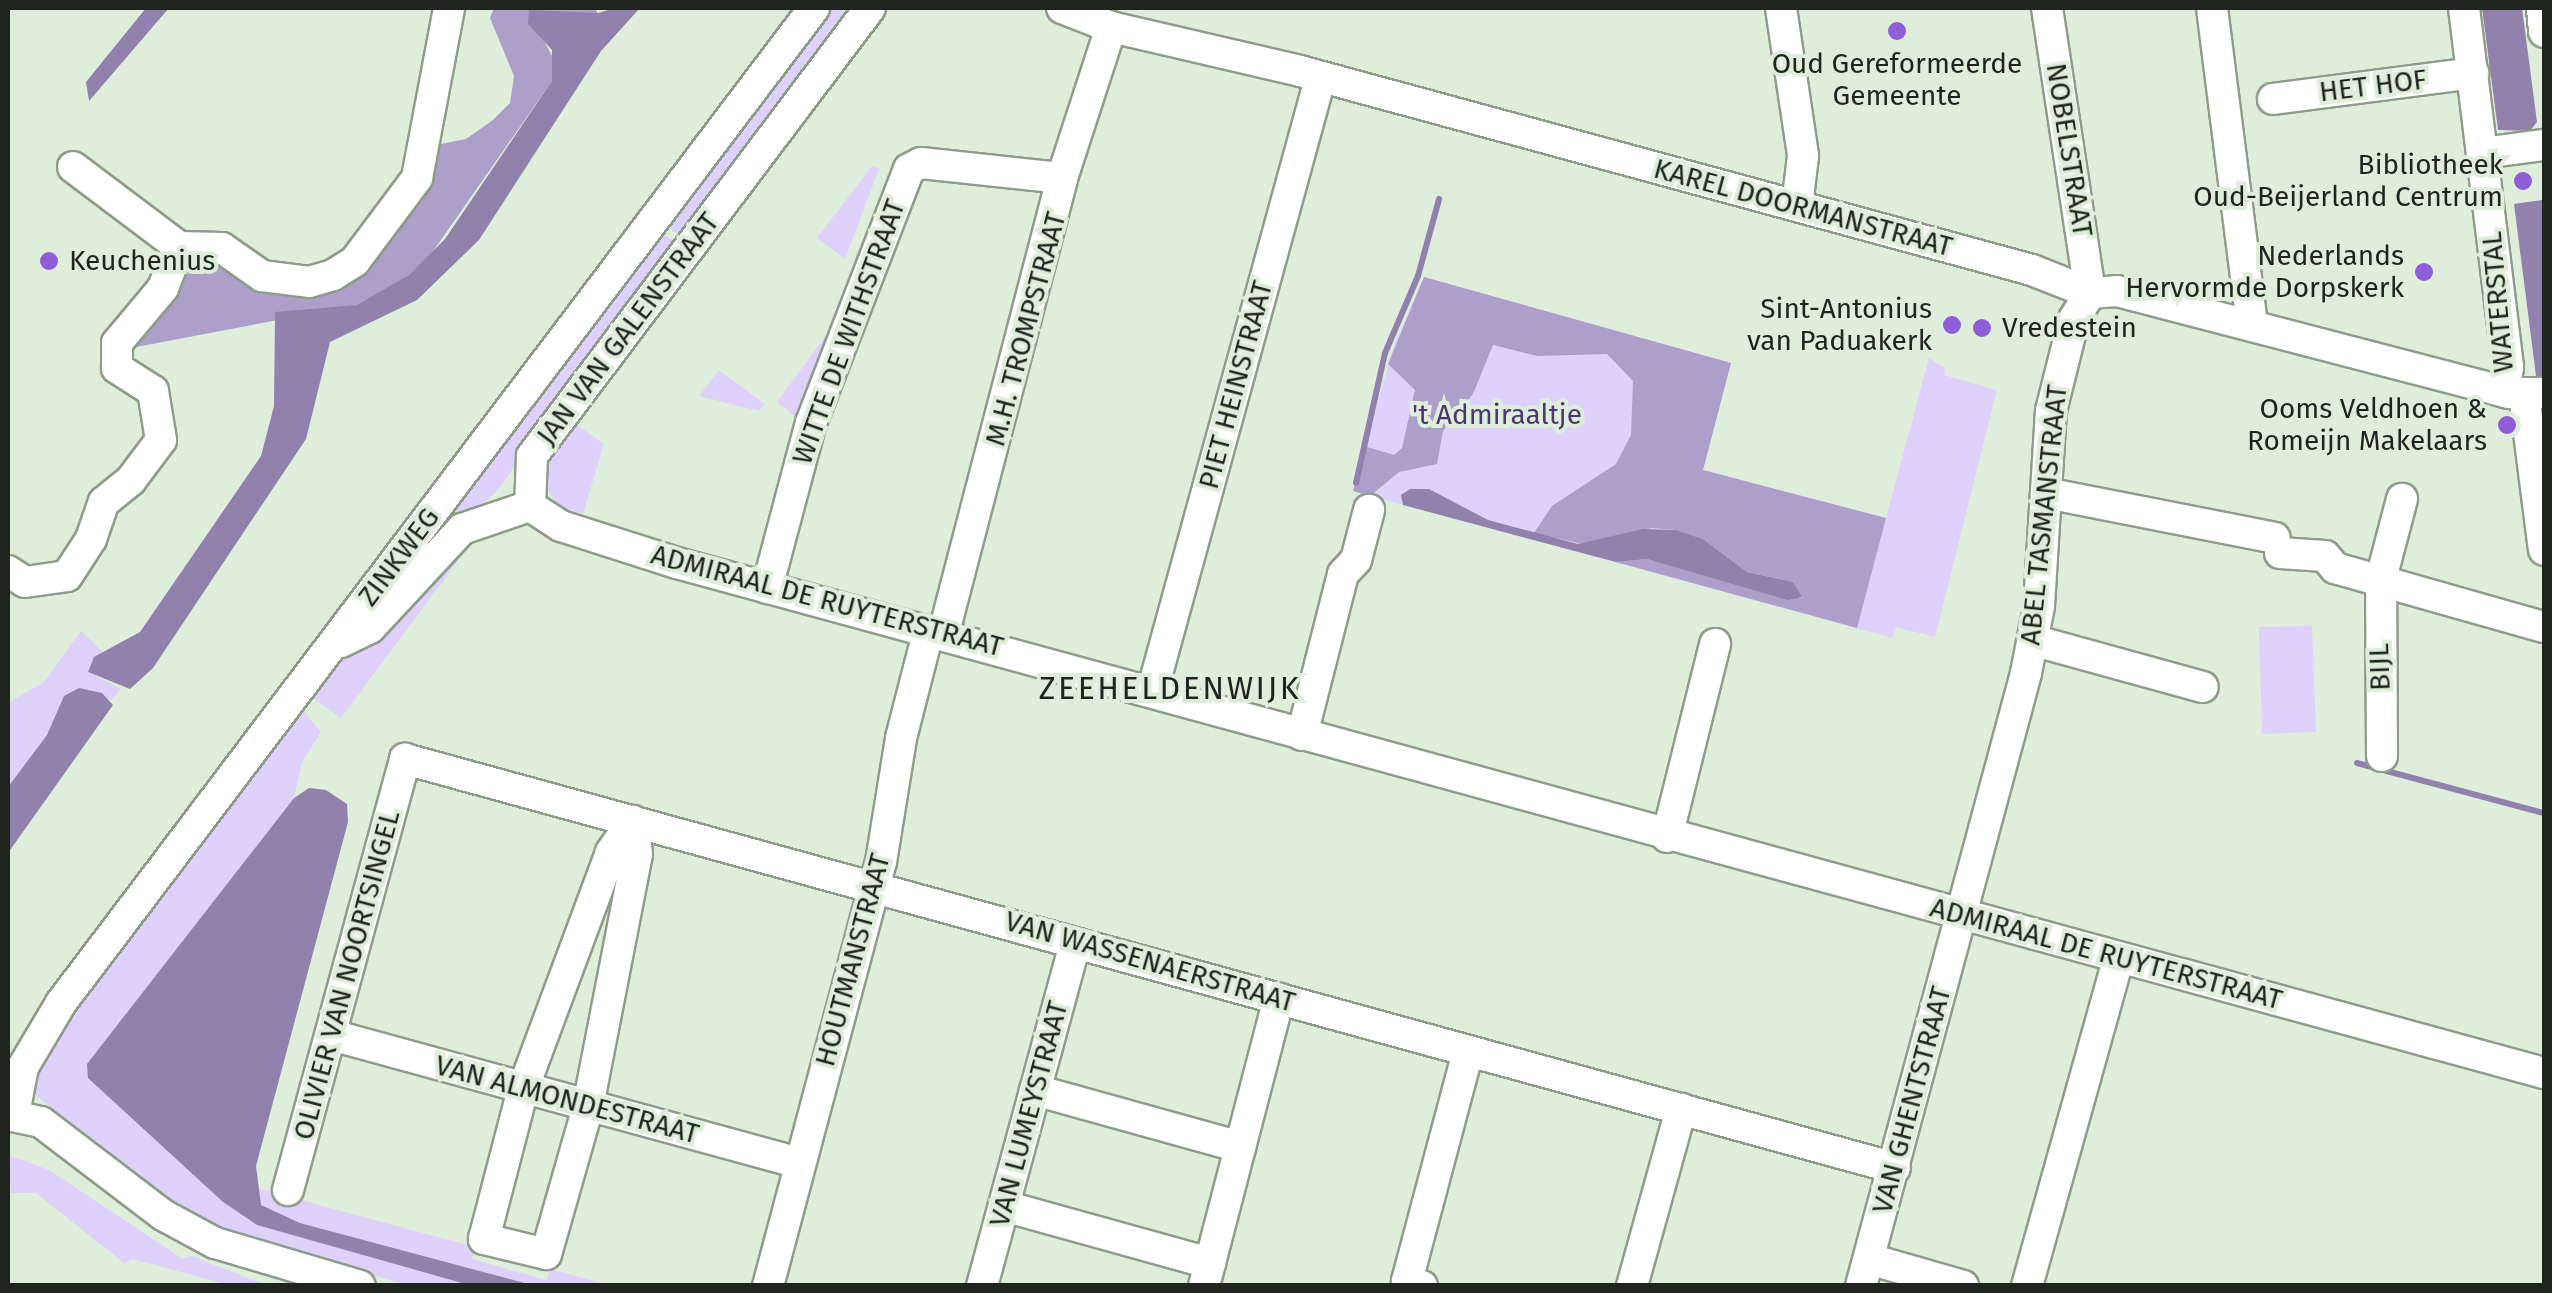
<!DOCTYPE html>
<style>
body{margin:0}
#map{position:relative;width:2552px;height:1293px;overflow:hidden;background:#dfeedb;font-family:"Fira Sans",sans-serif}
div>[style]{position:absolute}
.green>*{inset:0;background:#ded1fc}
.forest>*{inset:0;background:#ac9fca}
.water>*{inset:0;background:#9082ac}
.stream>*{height:6px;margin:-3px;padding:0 3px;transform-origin:3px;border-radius:3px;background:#9082ac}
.roads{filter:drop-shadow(2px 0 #8e9c8a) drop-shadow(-2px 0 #8e9c8a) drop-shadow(0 2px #8e9c8a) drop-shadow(0 -2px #8e9c8a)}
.minor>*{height:30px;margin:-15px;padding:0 15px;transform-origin:15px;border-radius:15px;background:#fff}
.dots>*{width:28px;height:28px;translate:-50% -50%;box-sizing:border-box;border:5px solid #dfeedb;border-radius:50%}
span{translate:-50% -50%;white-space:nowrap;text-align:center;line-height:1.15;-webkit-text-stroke:8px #dfeedb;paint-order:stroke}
.poi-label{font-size:28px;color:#1f251e}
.right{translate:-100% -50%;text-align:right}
.left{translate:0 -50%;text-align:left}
.street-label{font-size:28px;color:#1f251e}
.park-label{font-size:28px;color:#4c376f}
.quarter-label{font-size:32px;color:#1f251e;letter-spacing:2.5px}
.frame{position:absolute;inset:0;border:10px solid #1f251e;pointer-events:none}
</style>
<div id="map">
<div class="green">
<i style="clip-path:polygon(822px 8px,860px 8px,681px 237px,661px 222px)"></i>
<i style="clip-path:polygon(872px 166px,879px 169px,845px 259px,817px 238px)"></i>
<i style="clip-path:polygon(656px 229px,676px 243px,497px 491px,420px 563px,417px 548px)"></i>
<i style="clip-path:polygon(1424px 277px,1731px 363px,1703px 470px,1886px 518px,1929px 358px,1945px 368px,1944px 375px,1997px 390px,1935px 637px,1896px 627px,1893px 638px,1353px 491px,1394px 345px)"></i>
<i style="clip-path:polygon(838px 319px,804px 423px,777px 402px)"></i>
<i style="clip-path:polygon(719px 370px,765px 404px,759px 411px,699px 396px)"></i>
<i style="clip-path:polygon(577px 425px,604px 444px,583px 514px,558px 506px,544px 485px,549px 460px)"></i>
<i style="clip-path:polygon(484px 526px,341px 718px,314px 699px,309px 690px,335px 661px,373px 641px)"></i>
<i style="clip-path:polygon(2312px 626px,2316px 732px,2262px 734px,2259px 627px)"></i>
<i style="clip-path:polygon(81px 631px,103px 652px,88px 672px,121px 689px,112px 700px,79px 688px,60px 704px,47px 735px,8px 787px,8px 703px,44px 682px)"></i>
<i style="clip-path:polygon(301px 708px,321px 732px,302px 762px,294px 798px,88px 1064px,88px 1077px,223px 1202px,257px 1225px,469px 1285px,408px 1285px,247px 1240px,198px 1219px,34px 1094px,29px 1067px)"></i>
<i style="clip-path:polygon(8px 1155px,49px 1170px,183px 1259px,191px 1256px,266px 1285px,228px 1285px,133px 1259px,124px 1263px,36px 1193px,11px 1193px)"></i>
<i style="clip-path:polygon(256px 1188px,475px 1247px,472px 1259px,546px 1280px,551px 1269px,608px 1285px,532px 1285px,300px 1223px,261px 1205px)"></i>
</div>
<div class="forest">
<i style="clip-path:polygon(494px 8px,594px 8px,598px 13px,572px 13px,539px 31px,555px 62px,552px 81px,429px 257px,393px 289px,357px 305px,131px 348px,126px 338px,195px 263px,232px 262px,310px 287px,436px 159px,441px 144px,466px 139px,493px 120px,510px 103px,514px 76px,490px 18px)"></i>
<i style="clip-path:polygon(1424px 277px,1731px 363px,1703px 470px,1886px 518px,1857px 628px,1616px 562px,1647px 559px,1802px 598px,1793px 582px,1747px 572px,1703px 539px,1677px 530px,1651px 528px,1587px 545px,1534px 533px,1552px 506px,1616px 464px,1631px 435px,1633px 381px,1607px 354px,1537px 356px,1493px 345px,1473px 394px,1443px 431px,1437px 464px,1399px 472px,1370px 496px,1353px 491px,1364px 446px,1394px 455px,1402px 448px,1415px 390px,1388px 364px)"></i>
</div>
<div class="water">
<i style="clip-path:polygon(146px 8px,169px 8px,89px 101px,86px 82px)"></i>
<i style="clip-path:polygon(615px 8px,640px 8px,601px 51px,479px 240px,417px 300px,330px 342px,306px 439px,153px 668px,130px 689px,88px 672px,94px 657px,140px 632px,261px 456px,274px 406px,275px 312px,357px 305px,409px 275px,445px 239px,552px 81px,552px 50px,528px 24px,529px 10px,598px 13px)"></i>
<i style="clip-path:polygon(2482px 8px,2522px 8px,2537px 122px,2530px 131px,2498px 130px)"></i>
<i style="clip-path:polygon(2542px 200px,2544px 222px,2544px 438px,2514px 204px)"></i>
<i style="clip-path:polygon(1410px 489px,1429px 489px,1488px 520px,1578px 544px,1643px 529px,1677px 530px,1703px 539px,1747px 572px,1793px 582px,1802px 597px,1788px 600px,1647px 559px,1616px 562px,1403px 505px,1401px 495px)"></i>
<i style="clip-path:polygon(79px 688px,102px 693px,113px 705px,8px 853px,8px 787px,47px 735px,64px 696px)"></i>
<i style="clip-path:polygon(309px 788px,326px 790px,347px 804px,348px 822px,256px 1166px,261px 1205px,300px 1223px,532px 1285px,469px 1285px,257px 1225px,223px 1202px,88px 1078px,87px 1064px,294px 798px)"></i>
</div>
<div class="stream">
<i style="left:1356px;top:483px;width:133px;rotate:-77.4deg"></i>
<i style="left:1385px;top:353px;width:84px;rotate:-66.8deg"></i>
<i style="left:1418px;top:276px;width:80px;rotate:-74.7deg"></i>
<i style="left:2357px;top:763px;width:194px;rotate:15deg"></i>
</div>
<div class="roads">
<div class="minor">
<i style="left:1062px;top:8px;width:53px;rotate:21.2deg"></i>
<i style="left:1111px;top:27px;width:194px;rotate:13.1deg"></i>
<i style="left:1300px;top:71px;width:759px;rotate:15.21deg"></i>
<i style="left:2032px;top:270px;width:62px;rotate:21.6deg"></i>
<i style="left:2090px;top:293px;width:27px;rotate:-4deg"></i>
<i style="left:2117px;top:291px;width:404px;rotate:14.6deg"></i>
<i style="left:2508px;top:393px;width:36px"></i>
<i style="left:1781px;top:8px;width:150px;rotate:81.5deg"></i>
<i style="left:1803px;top:156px;width:50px;rotate:96.8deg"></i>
<i style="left:2047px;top:8px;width:288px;rotate:81.4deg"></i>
<i style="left:2212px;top:8px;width:319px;rotate:82.8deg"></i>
<i style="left:2464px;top:8px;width:362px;rotate:83deg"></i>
<i style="left:2508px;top:367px;width:25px;rotate:99deg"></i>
<i style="left:2542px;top:8px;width:24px;rotate:85deg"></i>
<i style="left:2273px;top:99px;width:202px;rotate:-7.4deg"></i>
<i style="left:2483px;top:153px;width:62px;rotate:-7.5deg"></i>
<i style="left:73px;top:167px;width:133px;rotate:37deg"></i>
<i style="left:179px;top:247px;width:43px;rotate:1.3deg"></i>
<i style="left:222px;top:248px;width:49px;rotate:35deg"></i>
<i style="left:262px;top:276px;width:47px;rotate:7.3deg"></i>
<i style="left:309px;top:282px;width:25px;rotate:-16deg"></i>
<i style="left:333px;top:275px;width:26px;rotate:-32deg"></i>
<i style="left:355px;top:261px;width:104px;rotate:-53.2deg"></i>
<i style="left:417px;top:178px;width:173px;rotate:-79.3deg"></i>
<i style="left:2524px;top:394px;width:157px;rotate:82.7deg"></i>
<i style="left:2046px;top:493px;width:233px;rotate:11.1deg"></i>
<i style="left:530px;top:506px;width:37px;rotate:33deg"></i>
<i style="left:561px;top:526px;width:122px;rotate:17.7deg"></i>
<i style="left:677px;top:563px;width:1935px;rotate:15.28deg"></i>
<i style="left:2280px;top:553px;width:45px;rotate:3.8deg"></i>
<i style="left:2325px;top:556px;width:16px;rotate:50deg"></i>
<i style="left:2335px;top:568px;width:217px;rotate:15.8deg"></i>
<i style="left:8px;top:571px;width:20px;rotate:33deg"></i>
<i style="left:25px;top:582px;width:42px;rotate:-8.1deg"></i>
<i style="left:67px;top:576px;width:44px;rotate:-57deg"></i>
<i style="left:91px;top:539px;width:39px;rotate:-71deg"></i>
<i style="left:104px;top:502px;width:35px;rotate:-39deg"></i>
<i style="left:131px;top:480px;width:50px;rotate:-53.1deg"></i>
<i style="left:161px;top:440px;width:50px;rotate:-99.3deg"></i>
<i style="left:153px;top:391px;width:43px;rotate:-147.4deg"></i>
<i style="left:117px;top:368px;width:25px;rotate:-90deg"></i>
<i style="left:117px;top:343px;width:72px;rotate:-50.1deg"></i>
<i style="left:163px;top:288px;width:44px;rotate:-68.7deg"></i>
<i style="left:767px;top:588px;width:171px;rotate:-75.1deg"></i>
<i style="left:811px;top:423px;width:272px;rotate:-68.9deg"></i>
<i style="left:909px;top:169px;width:13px;rotate:-27deg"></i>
<i style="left:921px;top:163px;width:142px;rotate:6.1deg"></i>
<i style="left:944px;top:632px;width:469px;rotate:-75.4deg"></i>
<i style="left:1062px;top:178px;width:159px;rotate:-72deg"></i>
<i style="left:2032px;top:640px;width:177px;rotate:15.4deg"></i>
<i style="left:341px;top:642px;width:32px;rotate:-26deg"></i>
<i style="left:370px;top:628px;width:135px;rotate:-47.1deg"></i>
<i style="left:462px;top:529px;width:72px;rotate:-18.7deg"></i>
<i style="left:530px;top:506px;width:50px;rotate:-87.7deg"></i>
<i style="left:532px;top:456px;width:561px;rotate:-52.97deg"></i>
<i style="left:1152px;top:692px;width:636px;rotate:-74.67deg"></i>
<i style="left:1302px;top:735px;width:166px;rotate:-75.7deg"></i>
<i style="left:1343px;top:574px;width:19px;rotate:-47deg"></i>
<i style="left:1356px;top:560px;width:52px;rotate:-75.4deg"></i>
<i style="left:2382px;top:756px;width:177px;rotate:-90.3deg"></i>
<i style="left:2381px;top:579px;width:83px;rotate:-75.3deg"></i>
<i style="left:633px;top:821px;width:33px;rotate:83deg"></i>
<i style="left:637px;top:854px;width:258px;rotate:101deg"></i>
<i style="left:588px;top:1107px;width:153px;rotate:105.9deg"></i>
<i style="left:546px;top:1254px;width:64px;rotate:-166.4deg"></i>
<i style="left:484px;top:1239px;width:155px;rotate:-75.4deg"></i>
<i style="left:523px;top:1089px;width:253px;rotate:-69.6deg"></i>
<i style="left:611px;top:852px;width:38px;rotate:-55deg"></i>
<i style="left:1667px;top:837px;width:199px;rotate:-76deg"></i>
<i style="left:335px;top:1036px;width:481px;rotate:15.3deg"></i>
<i style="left:1035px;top:1090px;width:213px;rotate:15.5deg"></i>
<i style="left:14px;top:1114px;width:48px;rotate:-79.2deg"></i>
<i style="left:23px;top:1067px;width:74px;rotate:-59.3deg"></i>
<i style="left:61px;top:1003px;width:1248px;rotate:-52.88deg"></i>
<i style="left:8px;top:1115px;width:34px;rotate:12deg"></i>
<i style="left:41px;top:1122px;width:153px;rotate:37.3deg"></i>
<i style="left:163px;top:1215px;width:59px;rotate:28.3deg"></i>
<i style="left:215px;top:1243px;width:151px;rotate:16.5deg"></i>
<i style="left:288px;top:1190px;width:447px;rotate:-74.8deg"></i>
<i style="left:405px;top:759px;width:1545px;rotate:15.35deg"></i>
<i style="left:1004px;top:1206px;width:214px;rotate:15.5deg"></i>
<i style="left:1869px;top:1259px;width:98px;rotate:16deg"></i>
<i style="left:768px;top:1286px;width:439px;rotate:-75.1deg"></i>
<i style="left:881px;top:862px;width:126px;rotate:-80.8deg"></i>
<i style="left:901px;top:738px;width:108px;rotate:-75.6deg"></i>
<i style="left:982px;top:1286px;width:355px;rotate:-74.8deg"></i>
<i style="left:1204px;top:1286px;width:297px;rotate:-75.4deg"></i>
<i style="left:1422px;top:1286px;width:16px;rotate:-162deg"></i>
<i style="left:1407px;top:1281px;width:238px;rotate:-75.1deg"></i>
<i style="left:1632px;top:1286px;width:184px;rotate:-74.5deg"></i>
<i style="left:1861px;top:1286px;width:635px;rotate:-74.93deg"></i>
<i style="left:2026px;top:673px;width:68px;rotate:-79deg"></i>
<i style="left:2039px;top:606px;width:195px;rotate:-86.5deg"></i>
<i style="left:2051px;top:411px;width:95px;rotate:-76deg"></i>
<i style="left:2074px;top:319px;width:31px;rotate:-58deg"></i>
<i style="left:2027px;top:1286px;width:338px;rotate:-74.4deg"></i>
</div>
</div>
<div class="dots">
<i style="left:1897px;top:31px;background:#8e5dd7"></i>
<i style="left:2523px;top:181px;background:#8e5dd7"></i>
<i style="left:49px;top:261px;background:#8e5dd7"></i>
<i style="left:2424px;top:272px;background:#8e5dd7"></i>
<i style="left:1952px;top:325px;background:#8e5dd7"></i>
<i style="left:1982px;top:328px;background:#8e5dd7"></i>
<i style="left:2507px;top:425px;background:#8e5dd7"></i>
</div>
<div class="poi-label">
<span style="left:1897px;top:80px">Oud Gereformeerde<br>Gemeente</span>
<span class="right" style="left:2503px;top:181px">Bibliotheek<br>Oud-Beijerland Centrum</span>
<span class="right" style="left:2404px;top:272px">Nederlands<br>Hervormde Dorpskerk</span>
<span class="left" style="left:69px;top:261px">Keuchenius</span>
<span class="right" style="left:1932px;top:325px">Sint-Antonius<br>van Paduakerk</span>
<span class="left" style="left:2002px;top:328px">Vredestein</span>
<span class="right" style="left:2487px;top:425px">Ooms Veldhoen &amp;<br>Romeijn Makelaars</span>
</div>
<div class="street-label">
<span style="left:2373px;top:86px;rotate:-7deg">HET HOF</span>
<span style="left:2069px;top:150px;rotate:81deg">NOBELSTRAAT</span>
<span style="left:1803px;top:208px;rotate:15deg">KAREL DOORMANSTRAAT</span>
<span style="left:2498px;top:302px;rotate:-95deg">WATERSTAL</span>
<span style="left:628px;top:329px;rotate:-53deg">JAN VAN GALENSTRAAT</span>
<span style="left:1026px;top:329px;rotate:-75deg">M.H. TROMPSTRAAT</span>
<span style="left:849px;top:332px;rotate:-70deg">WITTE DE WITHSTRAAT</span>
<span style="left:1236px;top:385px;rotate:-75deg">PIET HEINSTRAAT</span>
<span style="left:2044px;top:515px;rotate:-84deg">ABEL TASMANSTRAAT</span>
<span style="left:399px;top:557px;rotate:-53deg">ZINKWEG</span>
<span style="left:827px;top:601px;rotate:15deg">ADMIRAAL DE RUYTERSTRAAT</span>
<span style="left:2380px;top:667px;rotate:-92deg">BIJL</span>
<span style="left:2106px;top:954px;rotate:15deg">ADMIRAAL DE RUYTERSTRAAT</span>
<span style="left:853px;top:960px;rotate:-75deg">HOUTMANSTRAAT</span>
<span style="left:1150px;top:962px;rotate:16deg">VAN WASSENAERSTRAAT</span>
<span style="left:347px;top:975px;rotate:-75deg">OLIVIER VAN NOORTSINGEL</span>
<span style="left:567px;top:1100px;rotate:15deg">VAN ALMONDESTRAAT</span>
<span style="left:1912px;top:1100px;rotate:-75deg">VAN GHENTSTRAAT</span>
<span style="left:1029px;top:1114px;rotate:-75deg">VAN LUMEYSTRAAT</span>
</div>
<div class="park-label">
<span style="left:1497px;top:415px">'t Admiraaltje</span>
</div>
<div class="quarter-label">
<span style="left:1170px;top:688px">ZEEHELDENWIJK</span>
</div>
<div class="frame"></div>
</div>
